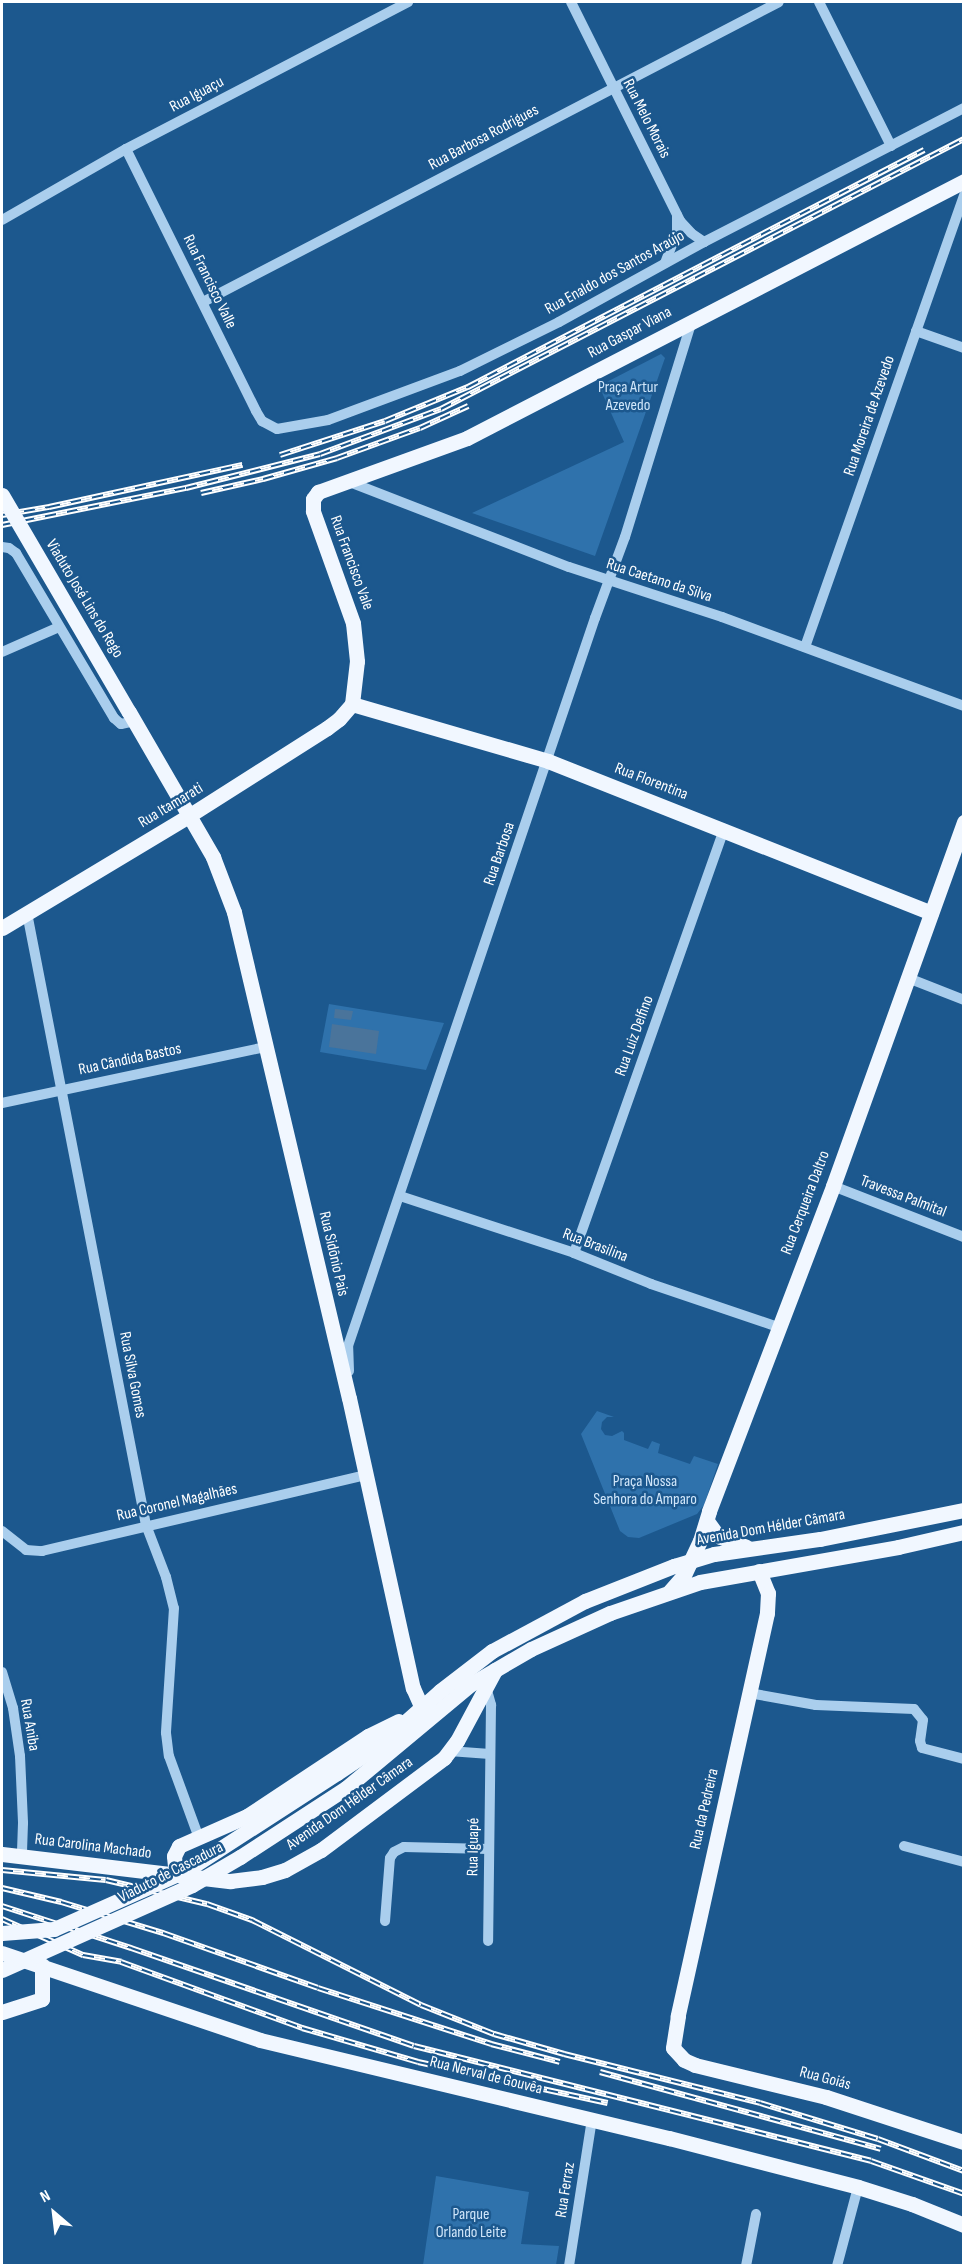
<!DOCTYPE html>
<meta charset="utf-8">
<style>
body{margin:0}
#map{position:relative;width:965px;height:2267px;overflow:hidden;background:#1c588e;font-family:"Sofia Sans Condensed",sans-serif}
div>[style]{position:absolute}
.green>*{inset:0;background:#2f72ac}
.water>*{inset:0;background:#4a749b}
.minor>*{height:10px;margin:-5px;padding:0 5px;transform-origin:5px;border-radius:5px;background:#aaceed}
.major>*{height:15px;margin:-7.5px;padding:0 7.5px;transform-origin:7.5px;border-radius:7.5px;background:#f1f7ff}
.rail>*{height:6px;margin-top:-3px;transform-origin:0;background:repeating-linear-gradient(90deg,#1c588e 0 11px,#fff 0 22px);box-sizing:border-box;border-block:2px solid #fff}
.major-bridge>*{height:15px;margin:-7.5px;padding:0 7.5px;transform-origin:7.5px;border-radius:7.5px;background:#f1f7ff}
span{translate:-50% -50%;white-space:nowrap;text-align:center;line-height:1.15;-webkit-text-stroke:5px #1c588e;paint-order:stroke}
.street-label{font-size:16px;color:#fff}
.park-label{font-size:16px;color:#d0e6fa}
.frame{position:absolute;inset:0;border:3px solid #fff;pointer-events:none}
.north{position:absolute;left:24px;top:2183px;width:60px;height:60px;-webkit-text-stroke:4px #1c588e;paint-order:stroke;rotate:332deg;font-size:16px;font-weight:700;line-height:24px;text-align:center;color:#fff}
.north::after{content:'';display:block;margin:auto;width:21px;height:27px;background:#fff;clip-path:polygon(50% 0,100% 100%,50% 72%,0 100%)}
</style>
<div id="map">
<div class="green">
<i style="clip-path:polygon(661px 354px,665px 358px,595px 556px,472px 513px,624px 442px,599px 386px)"></i>
<i style="clip-path:polygon(329px 1004px,444px 1023px,426px 1070px,320px 1052px)"></i>
<i style="clip-path:polygon(597px 1411px,614px 1417px,607px 1417px,602px 1422px,601px 1429px,605px 1435px,612px 1436px,622px 1431px,624px 1433px,624px 1440px,648px 1449px,652px 1441px,660px 1444px,658px 1453px,690px 1464px,694px 1456px,718px 1464px,704px 1505px,697px 1514px,639px 1538px,628px 1537px,620px 1531px,581px 1434px)"></i>
<i style="clip-path:polygon(436px 2176px,529px 2192px,521px 2244px,559px 2246px,556px 2265px,423px 2265px)"></i>
</div>
<div class="water">
<i style="clip-path:polygon(335px 1009px,353px 1011px,351px 1020px,334px 1018px)"></i>
<i style="clip-path:polygon(332px 1024px,379px 1031px,376px 1054px,329px 1047px)"></i>
</div>
<div class="minor">
<i style="left:571px;top:2px;width:245px;rotate:63.5deg"></i>
<i style="left:680px;top:221px;width:16px;rotate:47deg"></i>
<i style="left:691px;top:233px;width:16px;rotate:35deg"></i>
<i style="left:819px;top:2px;width:161px;rotate:63.4deg"></i>
<i style="left:126px;top:149px;width:292px;rotate:63.6deg"></i>
<i style="left:256px;top:411px;width:12px;rotate:59deg"></i>
<i style="left:262px;top:421px;width:17px;rotate:28deg"></i>
<i style="left:277px;top:429px;width:52px;rotate:-10deg"></i>
<i style="left:328px;top:420px;width:141px;rotate:-20.4deg"></i>
<i style="left:460px;top:371px;width:110px;rotate:-26.3deg"></i>
<i style="left:559px;top:322px;width:166px;rotate:-28.9deg"></i>
<i style="left:704px;top:242px;width:292px;rotate:-27.3deg"></i>
<i style="left:2px;top:220px;width:143px;rotate:-29.8deg"></i>
<i style="left:126px;top:149px;width:318px;rotate:-27.5deg"></i>
<i style="left:665px;top:263px;width:33px;rotate:-69deg"></i>
<i style="left:677px;top:232px;width:17px;rotate:-90deg"></i>
<i style="left:203px;top:302px;width:649px;rotate:-27.51deg"></i>
<i style="left:916px;top:331px;width:51px;rotate:19.5deg"></i>
<i style="left:347px;top:481px;width:238px;rotate:21.2deg"></i>
<i style="left:569px;top:567px;width:161px;rotate:18.1deg"></i>
<i style="left:722px;top:617px;width:258px;rotate:20.2deg"></i>
<i style="left:2px;top:547px;width:7px;rotate:8deg"></i>
<i style="left:9px;top:548px;width:9px;rotate:36deg"></i>
<i style="left:16px;top:553px;width:192px;rotate:59.3deg"></i>
<i style="left:114px;top:718px;width:9px;rotate:41deg"></i>
<i style="left:121px;top:724px;width:14px;rotate:-12deg"></i>
<i style="left:805px;top:647px;width:479px;rotate:-70.6deg"></i>
<i style="left:2px;top:652px;width:62px;rotate:-23.7deg"></i>
<i style="left:27px;top:913px;width:623px;rotate:79deg"></i>
<i style="left:146px;top:1525px;width:56px;rotate:69deg"></i>
<i style="left:166px;top:1577px;width:32px;rotate:76deg"></i>
<i style="left:174px;top:1608px;width:125px;rotate:93.7deg"></i>
<i style="left:166px;top:1733px;width:23px;rotate:83deg"></i>
<i style="left:169px;top:1756px;width:87px;rotate:69.9deg"></i>
<i style="left:908px;top:978px;width:60px;rotate:21.4deg"></i>
<i style="left:2px;top:1103px;width:269px;rotate:-12deg"></i>
<i style="left:833px;top:1186px;width:141px;rotate:21.3deg"></i>
<i style="left:400px;top:1196px;width:183px;rotate:18.1deg"></i>
<i style="left:574px;top:1253px;width:83px;rotate:21.9deg"></i>
<i style="left:651px;top:1284px;width:134px;rotate:18.7deg"></i>
<i style="left:574px;top:1253px;width:450px;rotate:-70.5deg"></i>
<i style="left:349px;top:1371px;width:25px;rotate:-92deg"></i>
<i style="left:348px;top:1346px;width:769px;rotate:-71.26deg"></i>
<i style="left:595px;top:618px;width:86px;rotate:-69.7deg"></i>
<i style="left:625px;top:537px;width:226px;rotate:-72.8deg"></i>
<i style="left:2px;top:1531px;width:31px;rotate:38deg"></i>
<i style="left:26px;top:1550px;width:16px;rotate:4deg"></i>
<i style="left:42px;top:1551px;width:332px;rotate:-13.2deg"></i>
<i style="left:2px;top:1672px;width:38px;rotate:73deg"></i>
<i style="left:13px;top:1708px;width:49px;rotate:81.7deg"></i>
<i style="left:20px;top:1756px;width:67px;rotate:87.4deg"></i>
<i style="left:23px;top:1823px;width:34px;rotate:92deg"></i>
<i style="left:486px;top:1687px;width:19px;rotate:74deg"></i>
<i style="left:491px;top:1705px;width:236px;rotate:90.7deg"></i>
<i style="left:749px;top:1693px;width:68px;rotate:10.2deg"></i>
<i style="left:816px;top:1705px;width:98px;rotate:2.3deg"></i>
<i style="left:914px;top:1709px;width:14px;rotate:51deg"></i>
<i style="left:923px;top:1720px;width:21px;rotate:98deg"></i>
<i style="left:920px;top:1741px;width:7px;rotate:74deg"></i>
<i style="left:922px;top:1748px;width:43px;rotate:14.7deg"></i>
<i style="left:449px;top:1751px;width:41px;rotate:4.2deg"></i>
<i style="left:904px;top:1846px;width:62px;rotate:14.9deg"></i>
<i style="left:385px;top:1921px;width:63px;rotate:-85.5deg"></i>
<i style="left:390px;top:1858px;width:7px;rotate:-56deg"></i>
<i style="left:394px;top:1852px;width:11px;rotate:-27deg"></i>
<i style="left:404px;top:1847px;width:85px;rotate:1.3deg"></i>
<i style="left:569px;top:2266px;width:149px;rotate:-81.1deg"></i>
<i style="left:746px;top:2266px;width:53px;rotate:-79.1deg"></i>
<i style="left:837px;top:2266px;width:82px;rotate:-75.1deg"></i>
</div>
<div class="major">
<i style="left:352px;top:704px;width:204px;rotate:16.2deg"></i>
<i style="left:548px;top:761px;width:412px;rotate:21.6deg"></i>
<i style="left:129px;top:712px;width:168px;rotate:59.9deg"></i>
<i style="left:213px;top:857px;width:59px;rotate:69.1deg"></i>
<i style="left:234px;top:912px;width:499px;rotate:76.7deg"></i>
<i style="left:349px;top:1398px;width:297px;rotate:77.6deg"></i>
<i style="left:413px;top:1688px;width:22px;rotate:66deg"></i>
<i style="left:2px;top:928px;width:219px;rotate:-31deg"></i>
<i style="left:190px;top:815px;width:162px;rotate:-32.4deg"></i>
<i style="left:327px;top:728px;width:15px;rotate:-37deg"></i>
<i style="left:339px;top:719px;width:20px;rotate:-49deg"></i>
<i style="left:352px;top:704px;width:43px;rotate:-83.4deg"></i>
<i style="left:357px;top:661px;width:38px;rotate:-96deg"></i>
<i style="left:353px;top:623px;width:119px;rotate:-109.7deg"></i>
<i style="left:313px;top:511px;width:12px;rotate:-90deg"></i>
<i style="left:313px;top:499px;width:9px;rotate:-54deg"></i>
<i style="left:318px;top:492px;width:158px;rotate:-19.9deg"></i>
<i style="left:467px;top:438px;width:560px;rotate:-27.34deg"></i>
<i style="left:707px;top:1521px;width:19px;rotate:54deg"></i>
<i style="left:718px;top:1536px;width:30px;rotate:21deg"></i>
<i style="left:759px;top:1571px;width:24px;rotate:68deg"></i>
<i style="left:768px;top:1593px;width:20px;rotate:93deg"></i>
<i style="left:767px;top:1613px;width:413px;rotate:102.5deg"></i>
<i style="left:678px;top:2016px;width:32px;rotate:99deg"></i>
<i style="left:673px;top:2048px;width:16px;rotate:47deg"></i>
<i style="left:684px;top:2060px;width:12px;rotate:24deg"></i>
<i style="left:695px;top:2065px;width:135px;rotate:13.7deg"></i>
<i style="left:826px;top:2097px;width:145px;rotate:18.1deg"></i>
<i style="left:670px;top:1591px;width:21px;rotate:-49deg"></i>
<i style="left:684px;top:1575px;width:38px;rotate:-65deg"></i>
<i style="left:700px;top:1541px;width:31px;rotate:-73deg"></i>
<i style="left:709px;top:1511px;width:348px;rotate:-69.1deg"></i>
<i style="left:833px;top:1186px;width:387px;rotate:-70.2deg"></i>
<i style="left:337px;top:1773px;width:50px;rotate:-33.7deg"></i>
<i style="left:379px;top:1745px;width:81px;rotate:-41.5deg"></i>
<i style="left:440px;top:1691px;width:66px;rotate:-37.6deg"></i>
<i style="left:492px;top:1651px;width:106px;rotate:-28.3deg"></i>
<i style="left:585px;top:1601px;width:96px;rotate:-21.5deg"></i>
<i style="left:674px;top:1566px;width:42px;rotate:-16.7deg"></i>
<i style="left:714px;top:1554px;width:107px;rotate:-8.1deg"></i>
<i style="left:820px;top:1539px;width:147px;rotate:-11.4deg"></i>
<i style="left:346px;top:1788px;width:163px;rotate:-39.8deg"></i>
<i style="left:471px;top:1684px;width:69px;rotate:-30.3deg"></i>
<i style="left:531px;top:1649px;width:87px;rotate:-24.5deg"></i>
<i style="left:610px;top:1613px;width:95px;rotate:-19deg"></i>
<i style="left:700px;top:1582px;width:201px;rotate:-10deg"></i>
<i style="left:898px;top:1547px;width:68px;rotate:-12.8deg"></i>
<i style="left:2px;top:1854px;width:230px;rotate:6.8deg"></i>
<i style="left:230px;top:1881px;width:32px;rotate:-7deg"></i>
<i style="left:262px;top:1877px;width:24px;rotate:-17deg"></i>
<i style="left:285px;top:1870px;width:41px;rotate:-29.1deg"></i>
<i style="left:321px;top:1850px;width:154px;rotate:-36.8deg"></i>
<i style="left:444px;top:1758px;width:21px;rotate:-53deg"></i>
<i style="left:457px;top:1741px;width:81px;rotate:-61.8deg"></i>
<i style="left:181px;top:1876px;width:12px;rotate:-121deg"></i>
<i style="left:175px;top:1866px;width:10px;rotate:-96deg"></i>
<i style="left:174px;top:1856px;width:11px;rotate:-63deg"></i>
<i style="left:179px;top:1846px;width:74px;rotate:-23.8deg"></i>
<i style="left:247px;top:1816px;width:145px;rotate:-33.5deg"></i>
<i style="left:368px;top:1736px;width:34px;rotate:-26deg"></i>
<i style="left:2px;top:1953px;width:272px;rotate:18.6deg"></i>
<i style="left:260px;top:2040px;width:421px;rotate:13.5deg"></i>
<i style="left:669px;top:2138px;width:195px;rotate:14.5deg"></i>
<i style="left:858px;top:2187px;width:57px;rotate:17.5deg"></i>
<i style="left:912px;top:2204px;width:56px;rotate:22deg"></i>
<i style="left:2px;top:2012px;width:42px;rotate:-18deg"></i>
<i style="left:42px;top:1999px;width:34px;rotate:-90deg"></i>
</div>
<div class="rail">
<i style="left:280px;top:455px;width:110px;rotate:-17.9deg"></i>
<i style="left:385px;top:421px;width:90px;rotate:-22.3deg"></i>
<i style="left:468px;top:387px;width:514px;rotate:-27.46deg"></i>
<i style="left:201px;top:493px;width:64px;rotate:-12.7deg"></i>
<i style="left:263px;top:479px;width:77px;rotate:-15.8deg"></i>
<i style="left:337px;top:458px;width:88px;rotate:-19.9deg"></i>
<i style="left:420px;top:428px;width:53px;rotate:-24.6deg"></i>
<i style="left:2px;top:515px;width:48px;rotate:-9.7deg"></i>
<i style="left:49px;top:507px;width:198px;rotate:-12.3deg"></i>
<i style="left:2px;top:525px;width:188px;rotate:-11.4deg"></i>
<i style="left:186px;top:488px;width:138px;rotate:-14.2deg"></i>
<i style="left:320px;top:454px;width:129px;rotate:-20.4deg"></i>
<i style="left:441px;top:409px;width:589px;rotate:-27.31deg"></i>
<i style="left:2px;top:1870px;width:104px;rotate:5.5deg"></i>
<i style="left:106px;top:1880px;width:104px;rotate:13.4deg"></i>
<i style="left:207px;top:1904px;width:48px;rotate:19.6deg"></i>
<i style="left:252px;top:1920px;width:189px;rotate:26.7deg"></i>
<i style="left:421px;top:2005px;width:79px;rotate:21.7deg"></i>
<i style="left:494px;top:2034px;width:73px;rotate:15.9deg"></i>
<i style="left:564px;top:2054px;width:202px;rotate:14deg"></i>
<i style="left:760px;top:2103px;width:123px;rotate:17deg"></i>
<i style="left:878px;top:2139px;width:92px;rotate:20.4deg"></i>
<i style="left:2px;top:1888px;width:61px;rotate:13.3deg"></i>
<i style="left:61px;top:1902px;width:107px;rotate:16.9deg"></i>
<i style="left:163px;top:1933px;width:164px;rotate:19.5deg"></i>
<i style="left:318px;top:1988px;width:182px;rotate:17.9deg"></i>
<i style="left:491px;top:2044px;width:71px;rotate:14.6deg"></i>
<i style="left:2px;top:1906px;width:136px;rotate:18deg"></i>
<i style="left:131px;top:1948px;width:299px;rotate:19.1deg"></i>
<i style="left:414px;top:2046px;width:471px;rotate:14.1deg"></i>
<i style="left:871px;top:2161px;width:99px;rotate:19.5deg"></i>
<i style="left:2px;top:1919px;width:89px;rotate:24deg"></i>
<i style="left:83px;top:1955px;width:39px;rotate:10deg"></i>
<i style="left:121px;top:1962px;width:193px;rotate:20deg"></i>
<i style="left:302px;top:2028px;width:121px;rotate:16.3deg"></i>
<i style="left:418px;top:2062px;width:194px;rotate:12.2deg"></i>
<i style="left:600px;top:2072px;width:291px;rotate:15.3deg"></i>
</div>
<div class="major-bridge">
<i style="left:2px;top:495px;width:251px;rotate:59.7deg"></i>
<i style="left:2px;top:1933px;width:52px;rotate:-4.4deg"></i>
<i style="left:54px;top:1929px;width:145px;rotate:-23.9deg"></i>
<i style="left:187px;top:1870px;width:179px;rotate:-32.9deg"></i>
<i style="left:2px;top:1970px;width:208px;rotate:-24.1deg"></i>
<i style="left:192px;top:1885px;width:56px;rotate:-30.3deg"></i>
<i style="left:240px;top:1857px;width:126px;rotate:-33.1deg"></i>
</div>
<div class="street-label">
<span style="left:197px;top:95px;rotate:-28deg">Rua Iguaçu</span>
<span style="left:646px;top:119px;rotate:63deg">Rua Melo Morais</span>
<span style="left:484px;top:138px;rotate:-28deg">Rua Barbosa Rodrigues</span>
<span style="left:615px;top:273px;rotate:-29deg">Rua Enaldo dos Santos Araújo</span>
<span style="left:209px;top:282px;rotate:64deg">Rua Francisco Valle</span>
<span style="left:630px;top:333px;rotate:-28deg">Rua Gaspar Viana</span>
<span style="left:870px;top:416px;rotate:-71deg">Rua Moreira de Azevedo</span>
<span style="left:351px;top:563px;rotate:70deg">Rua Francisco Vale</span>
<span style="left:659px;top:581px;rotate:18deg">Rua Caetano da Silva</span>
<span style="left:84px;top:599px;rotate:59deg">Viaduto José Lins do Rego</span>
<span style="left:651px;top:782px;rotate:21deg">Rua Florentina</span>
<span style="left:171px;top:806px;rotate:-31deg">Rua Itamarati</span>
<span style="left:500px;top:854px;rotate:-71deg">Rua Barbosa</span>
<span style="left:635px;top:1036px;rotate:-70deg">Rua Luiz Delfino</span>
<span style="left:130px;top:1060px;rotate:-12deg">Rua Cândida Bastos</span>
<span style="left:903px;top:1197px;rotate:21deg">Travessa Palmital</span>
<span style="left:806px;top:1203px;rotate:-69deg">Rua Cerqueira Daltro</span>
<span style="left:595px;top:1246px;rotate:21deg">Rua Brasilina</span>
<span style="left:333px;top:1254px;rotate:77deg">Rua Sidônio Pais</span>
<span style="left:132px;top:1375px;rotate:79deg">Rua Silva Gomes</span>
<span style="left:177px;top:1503px;rotate:-13deg">Rua Coronel Magalhães</span>
<span style="left:771px;top:1528px;rotate:-10deg">Avenida Dom Hélder Câmara</span>
<span style="left:29px;top:1725px;rotate:80deg">Rua Aniba</span>
<span style="left:350px;top:1804px;rotate:-35deg">Avenida Dom Hélder Câmara</span>
<span style="left:705px;top:1809px;rotate:-77deg">Rua da Pedreira</span>
<span style="left:93px;top:1847px;rotate:7deg">Rua Carolina Machado</span>
<span style="left:474px;top:1847px;rotate:-89deg">Rua Iguapé</span>
<span style="left:171px;top:1873px;rotate:-27deg">Viaduto de Cascadura</span>
<span style="left:486px;top:2076px;rotate:14deg">Rua Nerval de Gouvêa</span>
<span style="left:825px;top:2079px;rotate:15deg">Rua Goiás</span>
<span style="left:566px;top:2190px;rotate:-81deg">Rua Ferraz</span>
</div>
<div class="park-label">
<span style="left:628px;top:397px">Praça Artur<br>Azevedo</span>
<span style="left:645px;top:1491px">Praça Nossa<br>Senhora do Amparo</span>
<span style="left:471px;top:2224px">Parque<br>Orlando Leite</span>
</div>
<div class="frame"></div>
<div class="north">N</div>
</div>
